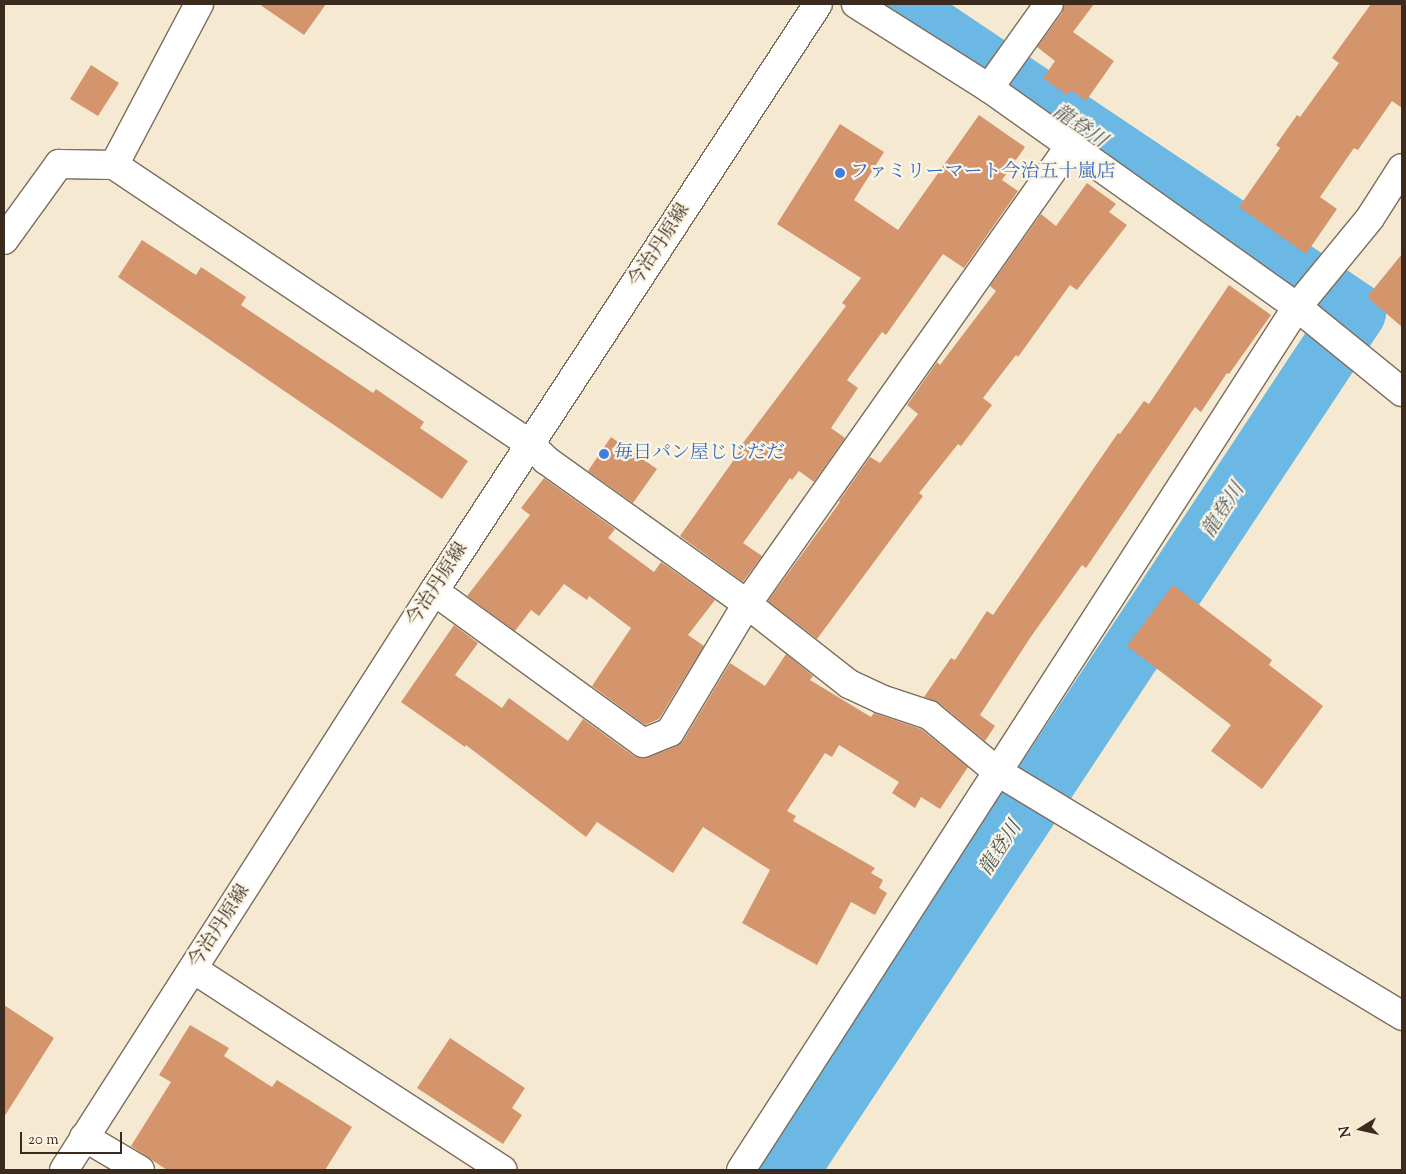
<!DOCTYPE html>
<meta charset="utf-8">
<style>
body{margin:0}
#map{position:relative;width:1406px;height:1174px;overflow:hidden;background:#f5ead1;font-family:"Sorts Mill Goudy","Noto Serif JP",serif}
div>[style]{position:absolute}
.river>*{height:61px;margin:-30.5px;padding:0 30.5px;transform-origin:30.5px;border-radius:30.5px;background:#6cb8e5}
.building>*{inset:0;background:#d4956d}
.roads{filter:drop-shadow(1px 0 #7c6d5d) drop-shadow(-1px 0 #7c6d5d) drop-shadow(0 1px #7c6d5d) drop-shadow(0 -1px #7c6d5d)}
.minor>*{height:28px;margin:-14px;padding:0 14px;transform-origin:14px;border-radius:14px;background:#fff}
.major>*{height:28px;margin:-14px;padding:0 14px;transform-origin:14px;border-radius:14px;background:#fff}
.dots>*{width:14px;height:14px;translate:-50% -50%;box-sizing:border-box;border:2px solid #fcf5e5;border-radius:50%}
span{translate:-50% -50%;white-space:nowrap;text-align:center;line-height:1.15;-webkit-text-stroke:4.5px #fcf5e5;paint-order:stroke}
.shop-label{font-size:19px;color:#366cbe}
.left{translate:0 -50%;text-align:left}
.street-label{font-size:19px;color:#3b2a1e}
.water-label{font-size:20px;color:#4a555a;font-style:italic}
.frame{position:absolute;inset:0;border:5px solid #3b2a1e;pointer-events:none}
.north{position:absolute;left:1336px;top:1104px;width:50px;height:50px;-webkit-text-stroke:4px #fcf5e5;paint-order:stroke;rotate:260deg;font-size:14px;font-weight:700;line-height:20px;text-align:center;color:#3b2a1e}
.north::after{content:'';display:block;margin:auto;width:18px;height:22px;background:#3b2a1e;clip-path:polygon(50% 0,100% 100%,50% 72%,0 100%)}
.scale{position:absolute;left:20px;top:1132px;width:102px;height:22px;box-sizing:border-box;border:2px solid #3b2a1e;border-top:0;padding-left:6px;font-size:15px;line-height:18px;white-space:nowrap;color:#3b2a1e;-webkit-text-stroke:4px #fcf5e5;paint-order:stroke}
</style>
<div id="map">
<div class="river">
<i style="left:788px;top:1170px;width:1028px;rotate:-56.54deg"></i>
<i style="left:1355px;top:312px;width:553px;rotate:-146.14deg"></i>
</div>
<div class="building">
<i style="clip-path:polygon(259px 4px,326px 4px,304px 35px)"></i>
<i style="clip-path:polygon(1064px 4px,1094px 4px,1073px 32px,1114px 61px,1086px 101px,1071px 90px,1067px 95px,1043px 78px,1055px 61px,1037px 47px,1062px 13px)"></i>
<i style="clip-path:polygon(1371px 4px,1402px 4px,1402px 108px,1392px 101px,1358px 150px,1354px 148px,1320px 197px,1337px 209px,1306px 254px,1239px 207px,1280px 148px,1276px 145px,1297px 115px,1300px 117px,1339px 63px,1332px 58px)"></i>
<i style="clip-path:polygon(91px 65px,119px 83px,98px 116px,70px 99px)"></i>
<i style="clip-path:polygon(979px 115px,1025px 147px,1002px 180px,1018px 191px,964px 268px,943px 254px,886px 335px,882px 332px,847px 380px,858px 388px,831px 428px,845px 438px,814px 482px,799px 471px,792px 480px,790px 478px,743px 543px,762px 556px,743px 582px,680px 536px,745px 444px,743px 443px,846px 306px,842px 303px,861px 278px,777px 224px,840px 124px,884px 152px,854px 200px,898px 230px)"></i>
<i style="clip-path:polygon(1087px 183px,1116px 204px,1109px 212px,1127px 225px,1077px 290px,1070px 285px,1018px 357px,1016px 355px,983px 398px,992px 405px,961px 446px,958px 444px,919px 493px,923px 496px,817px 639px,768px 601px,840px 502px,839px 501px,870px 457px,880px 463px,918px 414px,907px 405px,937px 362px,940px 365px,996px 291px,990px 286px,1041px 214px,1056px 226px)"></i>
<i style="clip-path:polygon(142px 240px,196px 275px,201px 267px,246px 297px,241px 305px,373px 393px,376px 389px,424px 422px,420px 428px,468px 461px,442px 499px,118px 277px)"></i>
<i style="clip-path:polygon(1402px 254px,1402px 327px,1367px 297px)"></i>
<i style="clip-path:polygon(1229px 285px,1271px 315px,1229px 374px,1227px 373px,1201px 412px,1195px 407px,1086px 568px,1082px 565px,1030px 638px,980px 715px,995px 726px,985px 741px,939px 703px,924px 697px,951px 658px,955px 660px,987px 611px,993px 615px,1118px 433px,1120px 434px,1144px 401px,1149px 404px)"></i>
<i style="clip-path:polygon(611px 437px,657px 469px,633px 503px,588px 471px)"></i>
<i style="clip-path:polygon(544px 478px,615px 529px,608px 538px,654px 572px,661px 562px,715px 600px,688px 635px,704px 646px,659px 719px,645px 725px,592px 686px,631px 628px,589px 596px,587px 600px,564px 584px,539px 616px,531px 610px,515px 631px,467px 596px,530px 515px,521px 508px)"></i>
<i style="clip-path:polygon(1173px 585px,1272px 660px,1269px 665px,1323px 706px,1262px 789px,1211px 751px,1231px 725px,1127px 646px)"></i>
<i style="clip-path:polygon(454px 625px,478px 643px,455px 675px,502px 708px,509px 698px,568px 741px,583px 719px,634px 756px,641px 758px,649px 757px,676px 746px,683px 741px,730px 663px,765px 686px,786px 654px,813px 676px,810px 680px,871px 717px,874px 713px,921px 729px,968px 767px,940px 809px,921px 797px,915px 808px,892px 793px,899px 782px,839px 745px,832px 757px,825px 753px,787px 811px,796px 816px,793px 821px,875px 868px,871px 873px,883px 880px,879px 888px,887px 893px,875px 915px,851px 902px,817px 965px,742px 923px,770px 870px,703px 827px,673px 873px,597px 822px,586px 837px,466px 745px,465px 747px,401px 702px)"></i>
<i style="clip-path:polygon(4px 1005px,54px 1038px,4px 1117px)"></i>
<i style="clip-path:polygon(190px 1025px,229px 1048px,224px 1056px,272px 1087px,277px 1080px,352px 1127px,325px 1170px,167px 1170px,131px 1146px,171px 1082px,159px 1075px)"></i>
<i style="clip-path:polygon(450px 1038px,525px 1088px,512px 1108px,522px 1115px,503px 1144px,417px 1088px)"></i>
</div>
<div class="roads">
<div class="minor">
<i style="left:199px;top:4px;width:182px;rotate:117.8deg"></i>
<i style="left:114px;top:165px;width:501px;rotate:33.85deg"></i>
<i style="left:530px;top:444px;width:23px;rotate:45deg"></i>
<i style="left:546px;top:460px;width:247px;rotate:35.6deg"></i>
<i style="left:747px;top:604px;width:130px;rotate:38.1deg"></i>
<i style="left:849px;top:684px;width:35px;rotate:25deg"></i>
<i style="left:881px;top:699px;width:51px;rotate:18.4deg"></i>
<i style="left:929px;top:715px;width:89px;rotate:39.6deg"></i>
<i style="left:998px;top:772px;width:472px;rotate:31.1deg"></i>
<i style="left:856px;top:4px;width:157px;rotate:32.3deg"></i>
<i style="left:989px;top:88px;width:378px;rotate:35.4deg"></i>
<i style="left:1297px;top:307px;width:135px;rotate:39deg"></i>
<i style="left:989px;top:88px;width:103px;rotate:-54.5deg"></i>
<i style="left:4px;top:240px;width:94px;rotate:-54.1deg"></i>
<i style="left:59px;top:164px;width:55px;rotate:1deg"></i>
<i style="left:434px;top:591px;width:258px;rotate:36deg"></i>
<i style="left:643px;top:743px;width:29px;rotate:-22deg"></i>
<i style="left:670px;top:732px;width:149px;rotate:-59deg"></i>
<i style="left:747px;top:604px;width:559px;rotate:-54.83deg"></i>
<i style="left:193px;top:969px;width:369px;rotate:33deg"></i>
<i style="left:84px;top:1137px;width:65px;rotate:30.5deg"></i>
<i style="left:741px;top:1170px;width:1027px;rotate:-57.21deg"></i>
<i style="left:1297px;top:307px;width:115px;rotate:-50.6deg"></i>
<i style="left:1370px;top:218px;width:59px;rotate:-57.4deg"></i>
</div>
<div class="major">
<i style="left:64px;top:1170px;width:687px;rotate:-57.42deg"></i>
<i style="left:434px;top:591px;width:701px;rotate:-56.81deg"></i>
</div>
</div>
<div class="dots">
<i style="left:840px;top:173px;background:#3f7fe0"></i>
<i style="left:604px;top:454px;background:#3f7fe0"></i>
</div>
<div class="shop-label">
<span class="left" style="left:850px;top:173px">ファミリーマート今治五十嵐店</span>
<span class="left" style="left:614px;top:454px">毎日パン屋じじだだ</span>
</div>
<div class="street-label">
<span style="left:660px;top:246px;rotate:-57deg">今治丹原線</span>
<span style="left:438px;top:585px;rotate:-57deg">今治丹原線</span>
<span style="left:220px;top:927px;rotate:-57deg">今治丹原線</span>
</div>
<div class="water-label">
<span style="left:1079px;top:127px;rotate:34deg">龍登川</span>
<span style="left:1224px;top:511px;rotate:-57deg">龍登川</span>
<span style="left:1001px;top:849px;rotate:-57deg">龍登川</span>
</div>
<div class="frame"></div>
<div class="north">N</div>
<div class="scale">20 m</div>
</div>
